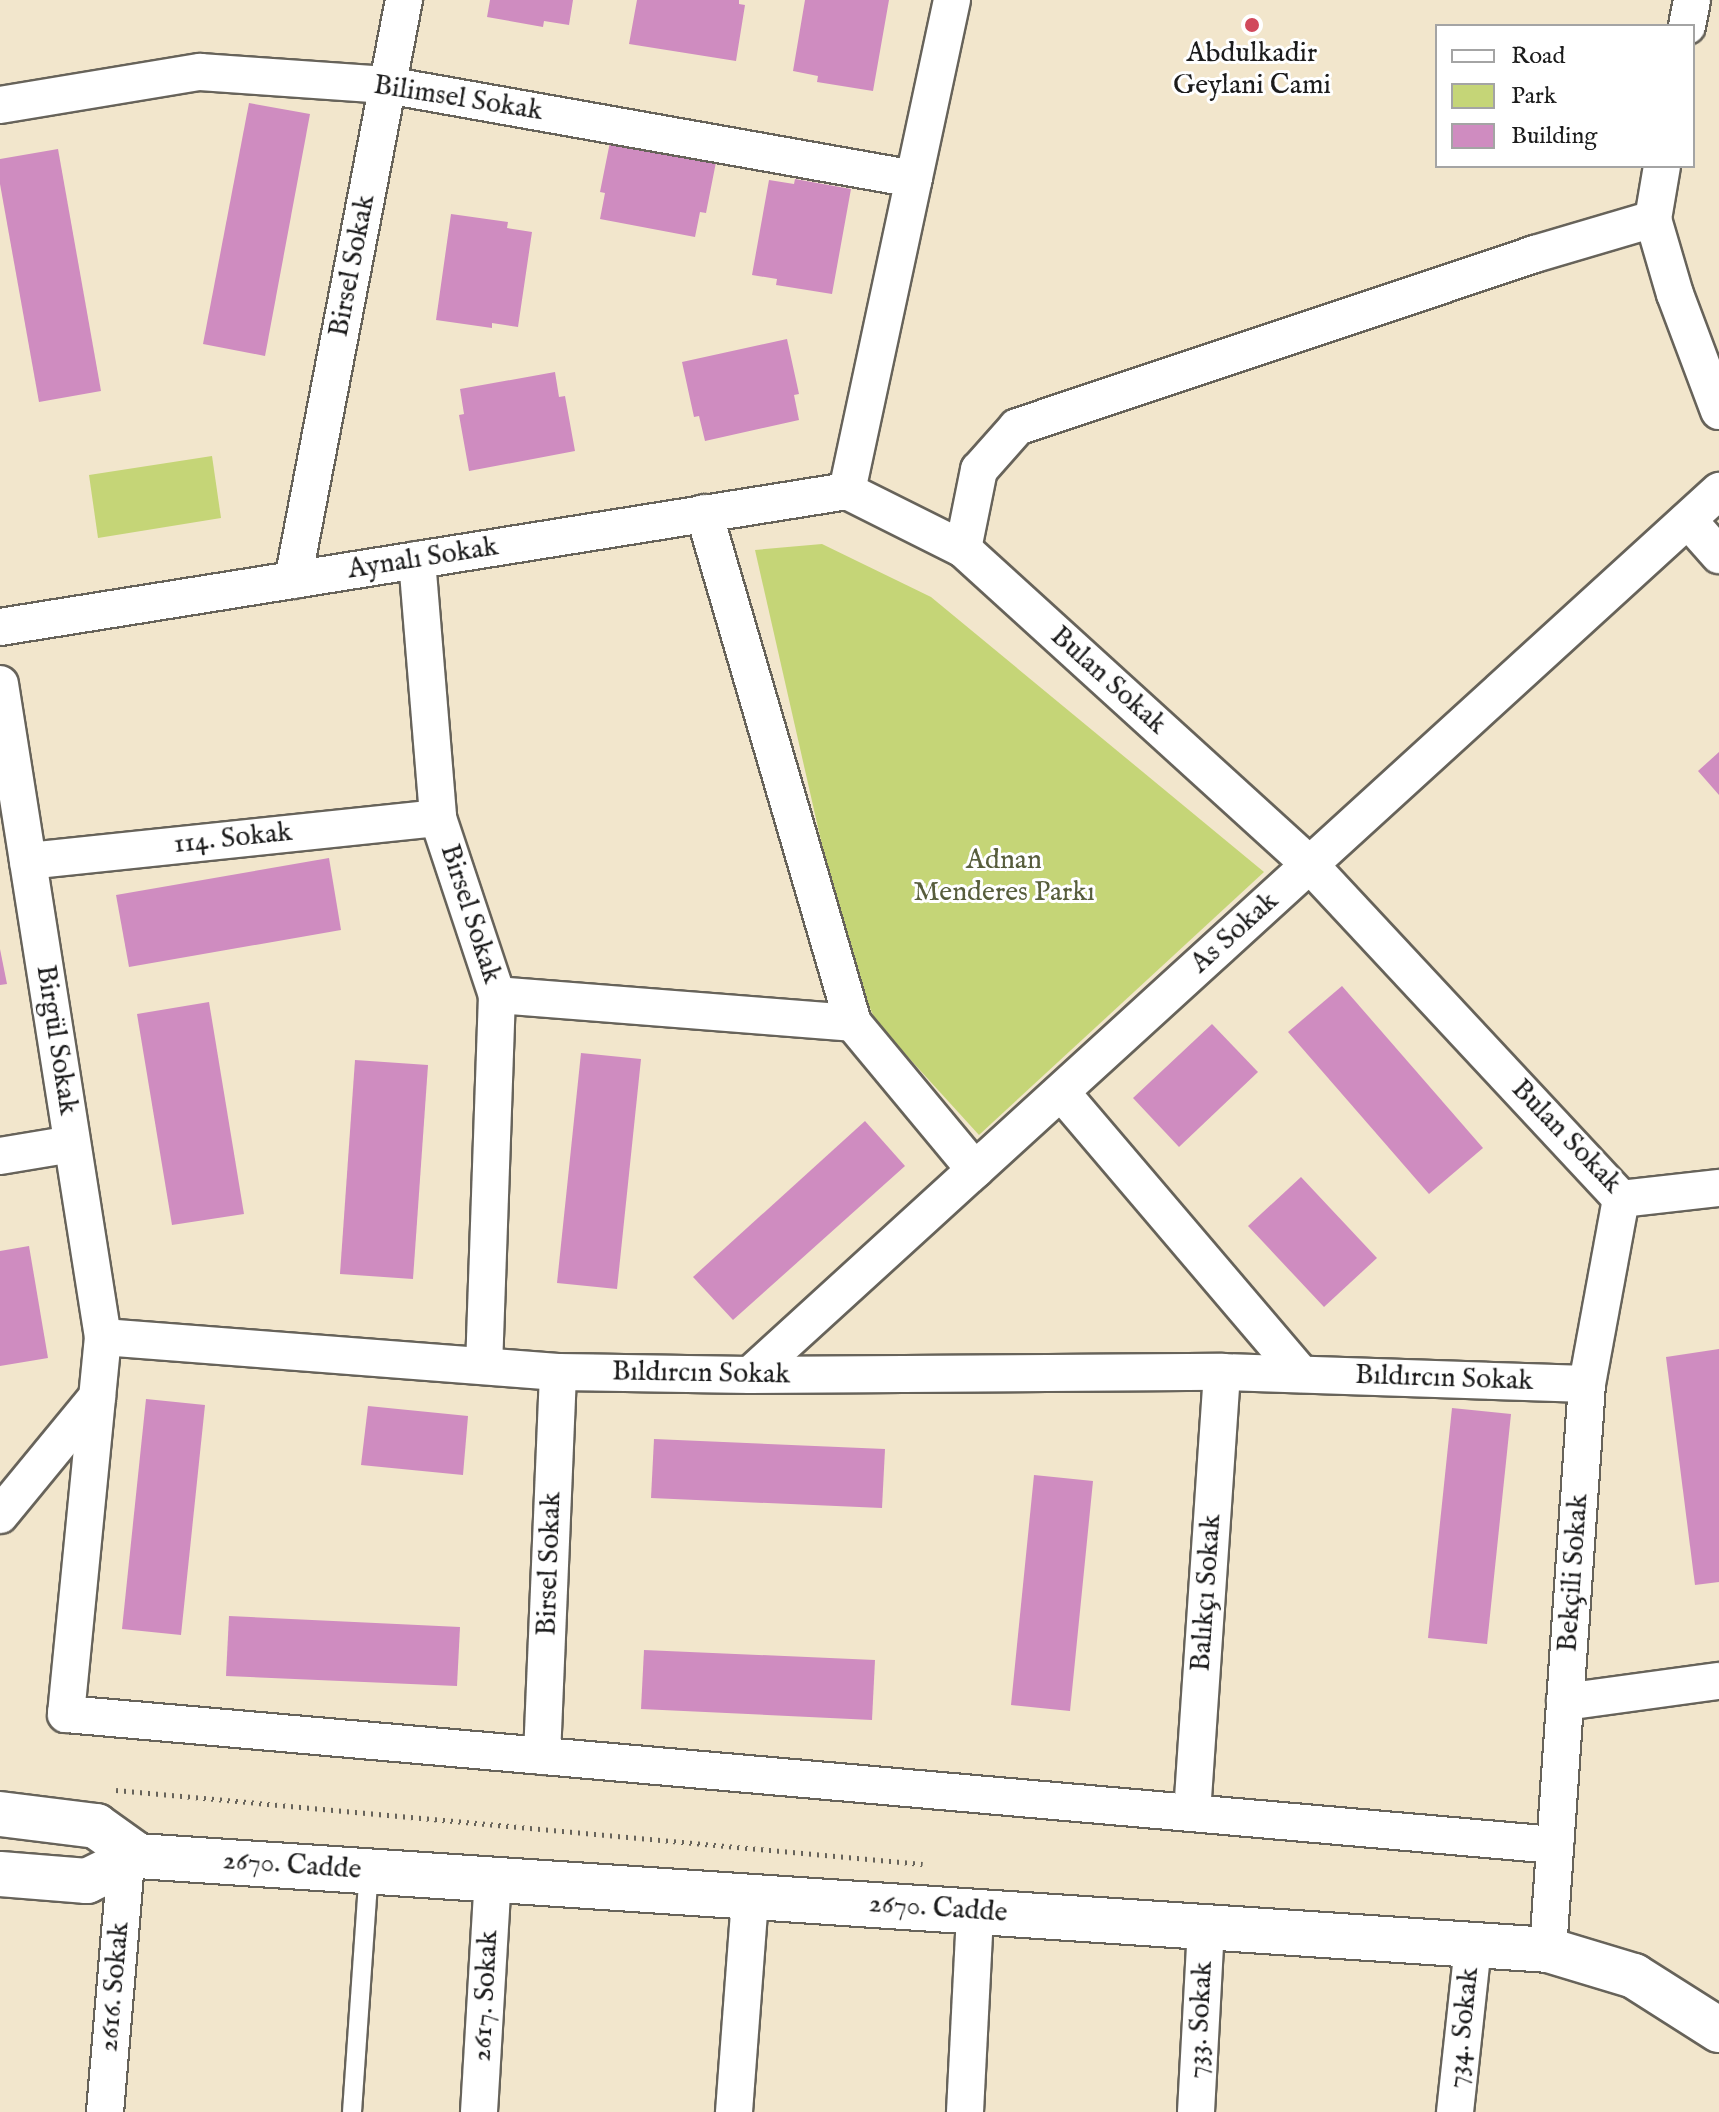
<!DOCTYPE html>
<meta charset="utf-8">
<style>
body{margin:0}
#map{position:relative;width:1719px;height:2112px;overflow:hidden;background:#f2e6cc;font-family:"IM FELL English",serif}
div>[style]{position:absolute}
.green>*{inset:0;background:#c5d577}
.building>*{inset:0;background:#cf8cc0}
.path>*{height:5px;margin-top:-2.5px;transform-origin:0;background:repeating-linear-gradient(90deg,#67635a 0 2px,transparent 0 8px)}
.roads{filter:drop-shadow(2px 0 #67635a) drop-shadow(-2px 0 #67635a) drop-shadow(0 2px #67635a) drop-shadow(0 -2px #67635a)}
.lane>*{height:18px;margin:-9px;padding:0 9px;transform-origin:9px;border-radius:9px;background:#fff}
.street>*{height:36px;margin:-18px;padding:0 18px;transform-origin:18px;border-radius:18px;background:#fff}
.secondary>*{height:44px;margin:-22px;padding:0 22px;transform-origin:22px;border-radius:22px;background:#fff}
.dots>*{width:22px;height:22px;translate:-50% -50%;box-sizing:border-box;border:4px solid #fff;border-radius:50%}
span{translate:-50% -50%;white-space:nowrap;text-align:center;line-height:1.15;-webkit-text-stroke:6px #fff;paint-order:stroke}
.poi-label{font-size:28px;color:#1c1c1c}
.street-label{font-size:28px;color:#1c1c1c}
.park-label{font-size:28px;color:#575d3c}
.legend{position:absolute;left:1435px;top:24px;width:260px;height:144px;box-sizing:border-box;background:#fff;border:2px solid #a4a4a4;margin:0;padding:10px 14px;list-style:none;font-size:24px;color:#1c1c1c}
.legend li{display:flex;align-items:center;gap:16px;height:40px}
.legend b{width:40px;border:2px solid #a4a4a4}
</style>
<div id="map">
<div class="green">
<i style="clip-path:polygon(212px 456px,221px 518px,98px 538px,89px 475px)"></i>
<i style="clip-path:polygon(822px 544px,931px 597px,1264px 872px,979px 1135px,877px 1023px,849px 964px,755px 550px)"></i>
</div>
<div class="building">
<i style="clip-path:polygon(490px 0,573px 0,569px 25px,544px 21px,543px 27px,487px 17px)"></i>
<i style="clip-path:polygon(637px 0,739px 0,739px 4px,745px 5px,736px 61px,629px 44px)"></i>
<i style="clip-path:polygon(805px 0,889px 0,873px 91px,817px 82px,818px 76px,793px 71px)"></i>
<i style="clip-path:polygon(249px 103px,310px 114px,265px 356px,203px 344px)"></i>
<i style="clip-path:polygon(611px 137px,717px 157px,706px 213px,700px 212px,695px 237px,600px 219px,605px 193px,600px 192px)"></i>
<i style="clip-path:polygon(58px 149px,101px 391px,39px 402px,0 184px,0 159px)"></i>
<i style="clip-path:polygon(795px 179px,851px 189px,832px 294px,776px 285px,777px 279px,752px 275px,769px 180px,794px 184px)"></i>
<i style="clip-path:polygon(451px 214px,508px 222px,507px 228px,532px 232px,518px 327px,492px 323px,492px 328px,436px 320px)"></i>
<i style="clip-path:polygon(787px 339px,799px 394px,794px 395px,799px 420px,705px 441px,699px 416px,694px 417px,682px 362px)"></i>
<i style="clip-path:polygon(555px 372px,559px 397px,565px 396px,575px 451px,469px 471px,459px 415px,464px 414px,460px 389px)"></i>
<i style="clip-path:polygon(1719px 752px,1719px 795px,1698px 771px)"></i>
<i style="clip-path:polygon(329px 858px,341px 930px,129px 967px,116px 895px)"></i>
<i style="clip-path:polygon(0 949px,7px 984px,0 985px)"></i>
<i style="clip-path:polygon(1342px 986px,1483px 1148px,1429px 1194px,1288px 1032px)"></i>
<i style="clip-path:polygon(209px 1002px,244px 1214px,172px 1225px,137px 1014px)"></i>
<i style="clip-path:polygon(1212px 1024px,1258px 1072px,1179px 1147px,1133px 1098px)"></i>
<i style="clip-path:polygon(581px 1053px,641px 1059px,617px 1289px,557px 1283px)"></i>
<i style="clip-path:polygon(355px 1060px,428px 1065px,413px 1279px,340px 1274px)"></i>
<i style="clip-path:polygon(865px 1121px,905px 1166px,733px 1320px,693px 1277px)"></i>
<i style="clip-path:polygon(1301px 1177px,1377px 1258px,1324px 1307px,1248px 1226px)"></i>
<i style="clip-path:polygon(29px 1246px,48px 1358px,0 1366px,0 1251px)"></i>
<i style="clip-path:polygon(1719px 1349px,1719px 1582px,1695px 1585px,1666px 1357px)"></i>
<i style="clip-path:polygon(146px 1399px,205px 1405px,181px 1635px,122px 1629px)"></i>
<i style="clip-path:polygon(368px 1406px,468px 1416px,463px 1475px,361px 1465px)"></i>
<i style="clip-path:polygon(1452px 1408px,1511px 1414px,1487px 1644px,1428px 1638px)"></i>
<i style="clip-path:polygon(654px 1439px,885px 1449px,882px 1508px,651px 1498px)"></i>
<i style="clip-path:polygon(1034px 1475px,1093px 1481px,1070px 1711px,1011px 1705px)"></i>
<i style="clip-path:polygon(229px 1616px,460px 1627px,457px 1686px,226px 1676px)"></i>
<i style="clip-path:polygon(644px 1650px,875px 1660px,872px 1720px,641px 1709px)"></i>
</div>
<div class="path">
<i style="left:116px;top:1790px;width:810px;rotate:5.24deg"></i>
</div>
<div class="roads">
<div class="lane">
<i style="left:352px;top:2112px;width:242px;rotate:-86deg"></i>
</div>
<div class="street">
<i style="left:952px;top:0;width:502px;rotate:102.07deg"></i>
<i style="left:847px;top:491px;width:130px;rotate:26.6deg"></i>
<i style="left:963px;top:549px;width:469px;rotate:42.3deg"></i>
<i style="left:1310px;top:865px;width:456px;rotate:47deg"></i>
<i style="left:1621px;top:1199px;width:99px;rotate:-6.4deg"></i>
<i style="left:1687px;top:26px;width:26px;rotate:-79deg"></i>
<i style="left:0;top:105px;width:203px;rotate:-9.4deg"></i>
<i style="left:200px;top:72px;width:187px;rotate:4deg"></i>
<i style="left:387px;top:85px;width:535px;rotate:10.11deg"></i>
<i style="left:1662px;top:166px;width:54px;rotate:99.6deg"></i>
<i style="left:1653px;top:219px;width:78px;rotate:73.7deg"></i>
<i style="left:1675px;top:294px;width:125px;rotate:69.4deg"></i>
<i style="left:704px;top:513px;width:531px;rotate:73.71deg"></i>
<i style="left:1688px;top:520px;width:47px;rotate:48.5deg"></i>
<i style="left:963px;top:549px;width:81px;rotate:-78.6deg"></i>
<i style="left:979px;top:470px;width:57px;rotate:-48.5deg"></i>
<i style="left:1017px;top:427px;width:546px;rotate:-18.47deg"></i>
<i style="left:1535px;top:254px;width:123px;rotate:-16.5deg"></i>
<i style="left:417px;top:560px;width:259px;rotate:85.3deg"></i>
<i style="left:438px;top:818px;width:187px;rotate:71.6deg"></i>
<i style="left:497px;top:995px;width:371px;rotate:92deg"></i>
<i style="left:293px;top:580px;width:591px;rotate:-79.17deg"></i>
<i style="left:0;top:627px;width:858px;rotate:-9.12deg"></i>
<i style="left:0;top:684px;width:661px;rotate:81.04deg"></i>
<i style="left:103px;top:1337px;width:379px;rotate:95.6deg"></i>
<i style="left:66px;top:1714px;width:1495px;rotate:5.03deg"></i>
<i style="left:28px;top:861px;width:412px;rotate:-6deg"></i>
<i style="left:497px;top:995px;width:357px;rotate:4.5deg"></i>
<i style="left:853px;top:1023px;width:191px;rotate:50.3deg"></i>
<i style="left:1061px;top:1092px;width:370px;rotate:49.6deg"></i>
<i style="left:0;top:1156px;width:73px;rotate:-9.5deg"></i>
<i style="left:103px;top:1337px;width:456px;rotate:4.4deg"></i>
<i style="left:558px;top:1372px;width:192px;rotate:0.9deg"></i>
<i style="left:750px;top:1375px;width:472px;rotate:-0.4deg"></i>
<i style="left:1222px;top:1372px;width:365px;rotate:1.9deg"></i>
<i style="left:750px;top:1375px;width:1312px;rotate:-42.37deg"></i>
<i style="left:0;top:1515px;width:153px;rotate:-50.6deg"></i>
<i style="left:1565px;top:1702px;width:155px;rotate:-7.8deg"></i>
<i style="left:542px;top:1756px;width:384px;rotate:-87.6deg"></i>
<i style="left:1192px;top:1813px;width:442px;rotate:-86.1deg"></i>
<i style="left:1548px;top:1950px;width:567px;rotate:-86.06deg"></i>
<i style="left:1587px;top:1384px;width:188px;rotate:-79.6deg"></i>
<i style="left:105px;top:2112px;width:251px;rotate:-85.2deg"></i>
<i style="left:479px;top:2112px;width:233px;rotate:-86.6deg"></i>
<i style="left:734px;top:2112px;width:216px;rotate:-85.7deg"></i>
<i style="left:965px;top:2112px;width:200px;rotate:-87.1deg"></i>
<i style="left:1196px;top:2112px;width:185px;rotate:-86.9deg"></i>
<i style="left:1455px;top:2112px;width:168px;rotate:-83.8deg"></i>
</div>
<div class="secondary">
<i style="left:0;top:1814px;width:97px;rotate:7.1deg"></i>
<i style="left:96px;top:1826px;width:52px;rotate:35.5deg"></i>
<i style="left:138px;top:1856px;width:57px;rotate:153.9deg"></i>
<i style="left:87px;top:1881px;width:87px;rotate:-175.4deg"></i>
<i style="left:138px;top:1856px;width:1413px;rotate:3.81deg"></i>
<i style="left:1548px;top:1950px;width:90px;rotate:16.8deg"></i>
<i style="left:1634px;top:1976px;width:101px;rotate:32.4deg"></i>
</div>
</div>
<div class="dots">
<i style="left:1252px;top:25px;background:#d1495b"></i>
</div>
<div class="poi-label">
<span style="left:1252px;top:70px">Abdulkadir<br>Geylani Cami</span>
</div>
<div class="street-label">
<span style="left:458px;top:99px;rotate:9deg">Bilimsel Sokak</span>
<span style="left:353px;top:266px;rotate:-79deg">Birsel Sokak</span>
<span style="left:423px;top:559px;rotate:-9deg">Aynalı Sokak</span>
<span style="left:1108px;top:681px;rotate:42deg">Bulan Sokak</span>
<span style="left:233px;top:839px;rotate:-6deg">114. Sokak</span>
<span style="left:470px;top:914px;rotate:72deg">Birsel Sokak</span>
<span style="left:1235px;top:933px;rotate:-42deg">As Sokak</span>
<span style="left:56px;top:1040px;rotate:81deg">Birgül Sokak</span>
<span style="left:1566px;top:1137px;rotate:46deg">Bulan Sokak</span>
<span style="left:701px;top:1374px;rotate:1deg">Bıldırcın Sokak</span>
<span style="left:1444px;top:1379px;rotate:2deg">Bıldırcın Sokak</span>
<span style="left:550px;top:1564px;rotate:-88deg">Birsel Sokak</span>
<span style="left:1574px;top:1573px;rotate:-86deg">Bekçili Sokak</span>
<span style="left:1207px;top:1593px;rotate:-86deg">Balıkçı Sokak</span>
<span style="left:292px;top:1866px;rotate:4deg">2670. Cadde</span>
<span style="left:938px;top:1909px;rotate:4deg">2670. Cadde</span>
<span style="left:115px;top:1987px;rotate:-85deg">2616. Sokak</span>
<span style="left:486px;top:1996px;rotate:-87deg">2617. Sokak</span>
<span style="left:1201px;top:2020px;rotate:-87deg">733. Sokak</span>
<span style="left:1464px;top:2028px;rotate:-84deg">734. Sokak</span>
</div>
<div class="park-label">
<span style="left:1004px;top:877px">Adnan<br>Menderes Parkı</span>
</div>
<ul class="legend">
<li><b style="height:10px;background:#fff"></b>Road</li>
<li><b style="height:22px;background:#c5d577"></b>Park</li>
<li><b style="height:22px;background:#cf8cc0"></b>Building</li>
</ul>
</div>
